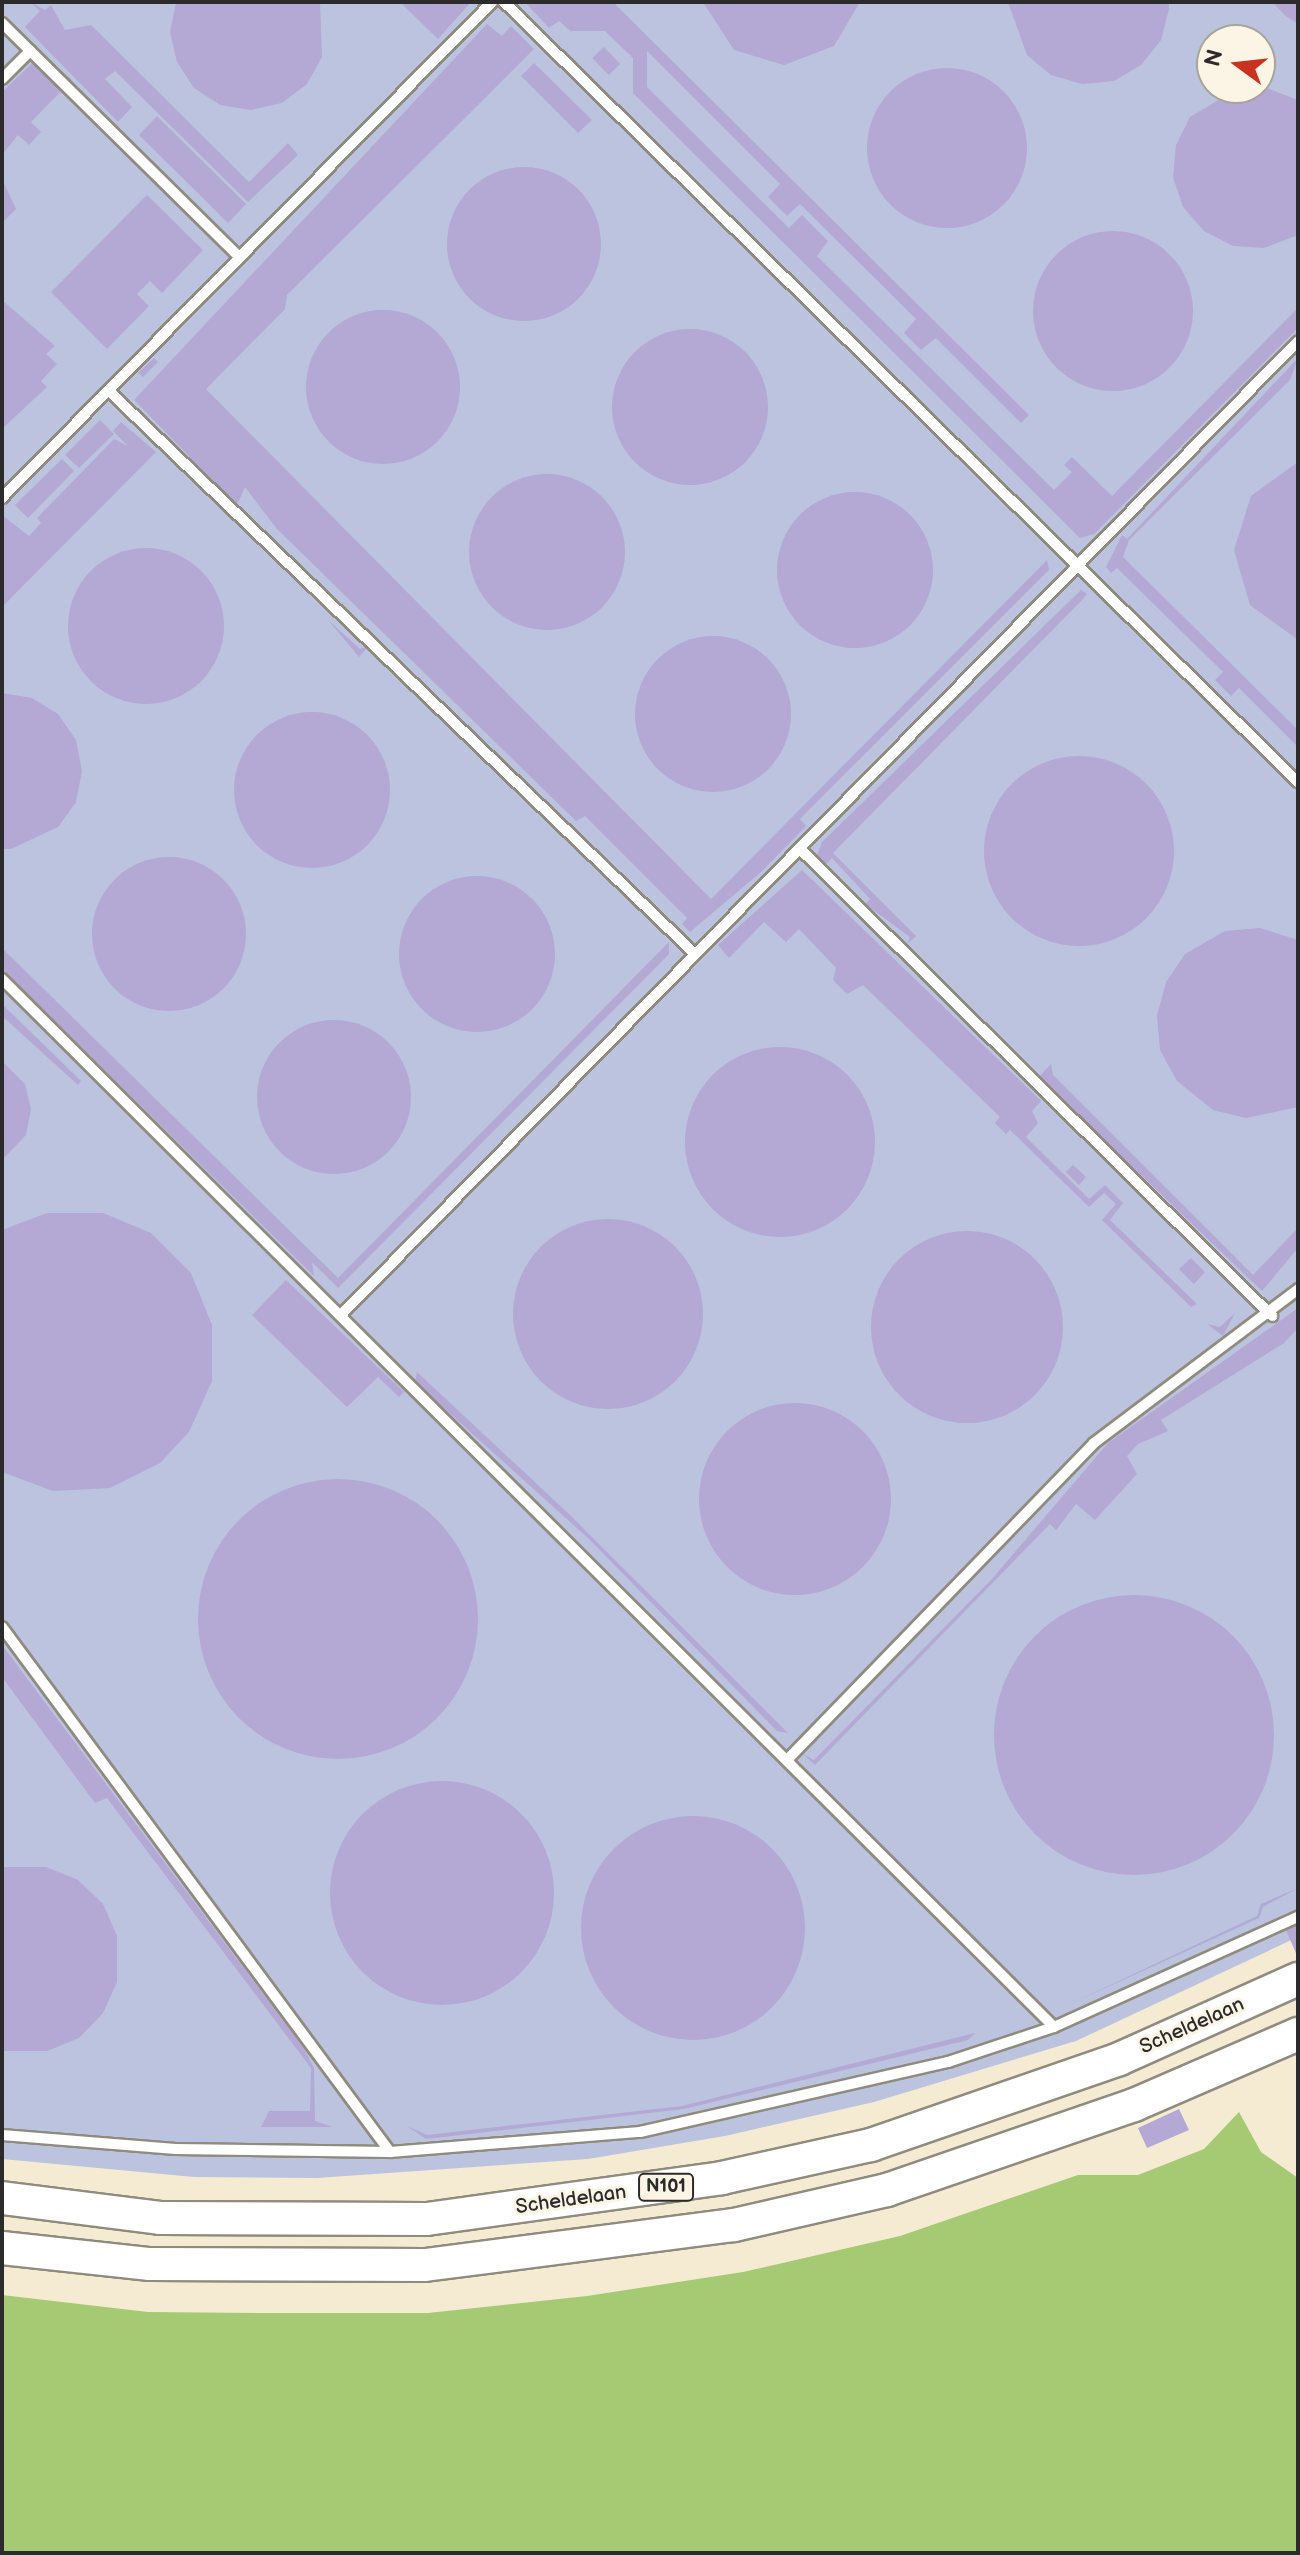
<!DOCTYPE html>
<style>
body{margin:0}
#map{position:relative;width:1300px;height:2555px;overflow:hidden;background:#f5ebd3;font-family:"Balsamiq Sans",sans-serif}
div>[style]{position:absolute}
.industrial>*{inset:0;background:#bcc3de}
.green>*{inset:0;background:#a6c973}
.building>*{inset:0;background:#b4a8d4}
.round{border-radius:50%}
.roads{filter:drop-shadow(2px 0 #908b7f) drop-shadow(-2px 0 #908b7f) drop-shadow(0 2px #908b7f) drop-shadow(0 -2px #908b7f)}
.lane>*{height:10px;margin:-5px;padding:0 5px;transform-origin:5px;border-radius:5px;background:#fff}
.primary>*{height:32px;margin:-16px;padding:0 16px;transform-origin:16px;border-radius:16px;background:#fff}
span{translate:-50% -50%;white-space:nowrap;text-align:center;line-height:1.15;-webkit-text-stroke:6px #fcf5e5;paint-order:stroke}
.shield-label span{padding:2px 6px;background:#fcf5e5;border:2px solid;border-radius:6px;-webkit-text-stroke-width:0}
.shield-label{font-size:18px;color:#2b2b2b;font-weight:700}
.street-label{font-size:20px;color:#2b2b2b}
.frame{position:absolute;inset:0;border:4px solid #2b2b2b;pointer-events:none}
.north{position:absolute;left:1196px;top:24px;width:80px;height:80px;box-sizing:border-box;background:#fcf5e5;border:2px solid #a8a49b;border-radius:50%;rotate:285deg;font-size:22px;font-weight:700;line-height:32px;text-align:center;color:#2b2b2b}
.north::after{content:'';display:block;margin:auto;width:28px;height:36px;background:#c8321e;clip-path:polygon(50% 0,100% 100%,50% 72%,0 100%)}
</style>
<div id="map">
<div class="industrial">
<i style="clip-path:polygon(evenodd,2px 2px,1298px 2px,1298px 1937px,1076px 2041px,874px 2102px,725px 2136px,588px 2159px,317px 2178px,194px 2177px,2px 2159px,2px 2px,1212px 40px,1260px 40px,1260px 88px,1212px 88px,1212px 40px)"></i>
</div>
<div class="green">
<i style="clip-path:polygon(1239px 2112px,1261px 2152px,1298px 2178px,1298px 2553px,2px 2553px,2px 2295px,148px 2312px,269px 2313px,428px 2313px,587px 2296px,743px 2272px,900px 2236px,1078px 2175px,1138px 2175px,1204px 2149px)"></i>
</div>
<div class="building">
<i style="clip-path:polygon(30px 2px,45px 10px,51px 5px,65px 30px,91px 25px,249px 182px,288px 143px,298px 155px,248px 202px,115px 71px,105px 79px,132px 107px,118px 122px,25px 27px,40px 11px)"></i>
<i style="clip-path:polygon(176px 2px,320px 2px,322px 57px,307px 84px,282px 103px,251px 110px,220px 105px,194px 88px,177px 62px,170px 32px)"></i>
<i style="clip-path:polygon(400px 2px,471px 2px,438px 39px)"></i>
<i style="clip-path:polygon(525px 2px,613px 2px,1029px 415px,1021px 423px,936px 338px,921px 350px,904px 333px,916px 319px,800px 204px,787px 216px,768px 197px,780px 184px,647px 51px,647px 87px,789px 228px,802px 215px,828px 241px,817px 256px,1054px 490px,1072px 472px,1064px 465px,1072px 457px,1112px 496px,1298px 308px,1298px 328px,1094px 534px,1080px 538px,633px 93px,633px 58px,605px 31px,570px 31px,559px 21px,549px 28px)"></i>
<i style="clip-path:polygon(703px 2px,860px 2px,834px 46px,784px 65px,734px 50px)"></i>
<i style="clip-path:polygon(1008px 2px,1169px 2px,1169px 9px,1161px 40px,1141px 65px,1114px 81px,1082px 84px,1051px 75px,1027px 55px)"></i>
<i style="clip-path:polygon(1272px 2px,1298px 2px,1298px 24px,1286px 16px)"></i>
<i style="clip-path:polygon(487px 24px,502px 36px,511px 26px,534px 49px,287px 295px,285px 309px,206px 389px,711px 899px,1047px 560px,1049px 570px,800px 819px,806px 826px,761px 872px,690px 932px,682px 924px,687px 918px,585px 816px,576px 821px,277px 529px,245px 487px,237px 505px,134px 400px)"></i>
<i style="clip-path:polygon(604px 47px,620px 64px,609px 75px,592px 58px)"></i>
<i style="clip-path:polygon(42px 54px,72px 80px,31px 122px,41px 132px,29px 145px,18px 135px,2px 155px,2px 92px)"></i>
<i style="clip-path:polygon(534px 63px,592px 120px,578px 133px,521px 76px)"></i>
<i class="round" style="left:867px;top:68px;width:160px;height:160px"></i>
<i style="clip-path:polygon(1239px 88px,1267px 88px,1298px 100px,1298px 235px,1264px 248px,1233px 246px,1204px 231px,1183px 207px,1173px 177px,1176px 145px,1190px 117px)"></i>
<i style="clip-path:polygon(157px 116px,246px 204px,228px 223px,139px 135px)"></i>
<i class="round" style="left:447px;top:167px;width:154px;height:154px"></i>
<i style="clip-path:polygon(2px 179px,16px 209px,2px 223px)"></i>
<i style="clip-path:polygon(147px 195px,203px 250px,162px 293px,150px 281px,137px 294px,149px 306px,107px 349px,51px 292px)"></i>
<i class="round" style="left:1033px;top:231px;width:160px;height:160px"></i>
<i style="clip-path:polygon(2px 300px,55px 346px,46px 354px,57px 364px,41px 381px,47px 387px,2px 429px)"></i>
<i class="round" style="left:306px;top:310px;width:154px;height:154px"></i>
<i class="round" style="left:612px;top:329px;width:156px;height:156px"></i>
<i style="clip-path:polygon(154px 358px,158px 362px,143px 377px,138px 373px)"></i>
<i style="clip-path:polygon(1298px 358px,1290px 380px,1129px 540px,1123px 557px,1298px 730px,1298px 747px,1239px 688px,1231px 696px,1215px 680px,1223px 672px,1117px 568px,1111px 573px,1106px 567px,1122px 535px,1127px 539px)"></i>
<i style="clip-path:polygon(100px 420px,114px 434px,79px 468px,65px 455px)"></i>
<i style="clip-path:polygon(121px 422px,156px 452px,2px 607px,2px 515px,29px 536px,41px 523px,37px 518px,114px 439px,128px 446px,113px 431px)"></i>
<i style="clip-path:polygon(62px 459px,74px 471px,28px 518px,15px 505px)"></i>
<i style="clip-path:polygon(1298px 462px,1298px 640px,1250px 605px,1234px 550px,1251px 496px)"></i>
<i class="round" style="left:469px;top:474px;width:156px;height:156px"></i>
<i class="round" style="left:777px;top:492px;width:156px;height:156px"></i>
<i class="round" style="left:68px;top:548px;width:156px;height:156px"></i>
<i style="clip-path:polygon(1081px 590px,1087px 594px,1081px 601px,833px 853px,916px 936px,907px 944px,910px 937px,865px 904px,870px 899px,832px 858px,826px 864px,817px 855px,822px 842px)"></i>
<i style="clip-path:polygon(328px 620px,360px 649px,370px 645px,359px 657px)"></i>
<i class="round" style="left:635px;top:636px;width:156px;height:156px"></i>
<i style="clip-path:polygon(2px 693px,32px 698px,58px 714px,76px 740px,82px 771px,76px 802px,58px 827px,11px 849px,2px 849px)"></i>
<i class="round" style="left:234px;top:712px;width:156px;height:156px"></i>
<i class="round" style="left:984px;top:756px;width:190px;height:190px"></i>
<i class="round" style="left:92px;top:857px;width:154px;height:154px"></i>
<i style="clip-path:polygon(802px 870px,1041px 1101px,1032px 1111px,1038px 1123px,1026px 1137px,1089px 1199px,1105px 1185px,1123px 1203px,1110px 1220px,1197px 1304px,1191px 1307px,1102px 1220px,1116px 1204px,1104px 1193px,1089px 1207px,1010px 1130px,1006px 1134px,995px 1123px,1000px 1117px,863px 985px,847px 994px,833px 980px,836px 968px,799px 929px,786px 942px,764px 922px,729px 958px,718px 945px)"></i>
<i class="round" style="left:399px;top:876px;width:156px;height:156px"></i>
<i style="clip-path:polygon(1260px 928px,1298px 940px,1298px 1107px,1246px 1118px,1213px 1110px,1177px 1081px,1160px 1050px,1157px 1016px,1166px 982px,1185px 954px,1225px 931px)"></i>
<i style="clip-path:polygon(669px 942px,669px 954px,338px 1288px,312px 1262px,314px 1276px,2px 969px,2px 948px,338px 1278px)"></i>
<i style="clip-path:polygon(2px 1004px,81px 1081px,78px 1085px,2px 1016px)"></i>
<i class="round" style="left:257px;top:1020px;width:154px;height:154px"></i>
<i class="round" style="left:685px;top:1047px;width:190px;height:190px"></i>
<i style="clip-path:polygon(2px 1061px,25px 1084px,31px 1109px,26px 1135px,2px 1160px)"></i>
<i style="clip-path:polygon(1051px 1064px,1053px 1075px,1253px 1275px,1298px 1228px,1298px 1248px,1262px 1291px,1039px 1077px)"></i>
<i style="clip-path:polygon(1073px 1165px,1086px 1177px,1079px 1185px,1066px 1172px)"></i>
<i style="clip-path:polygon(47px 1213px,103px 1213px,151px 1233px,191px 1273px,212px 1325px,212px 1381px,189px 1432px,160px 1463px,110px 1488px,53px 1491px,2px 1472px,2px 1230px)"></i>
<i class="round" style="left:513px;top:1219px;width:190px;height:190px"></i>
<i class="round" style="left:871px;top:1231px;width:192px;height:192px"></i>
<i style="clip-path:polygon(1191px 1258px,1205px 1272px,1194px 1284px,1179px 1269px)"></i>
<i style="clip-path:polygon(286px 1280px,404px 1392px,399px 1397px,378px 1377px,347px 1407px,252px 1315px)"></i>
<i style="clip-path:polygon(1298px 1308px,1298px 1328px,1284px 1343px,1161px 1420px,1168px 1431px,1138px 1444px,1127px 1456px,1137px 1474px,1095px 1520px,1076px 1504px,1056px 1530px,1050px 1524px,815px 1765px,803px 1754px,814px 1760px,991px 1580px,1108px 1443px)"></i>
<i style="clip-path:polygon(1235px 1313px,1223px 1336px,1207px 1324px,1220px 1327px)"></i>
<i style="clip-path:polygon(417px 1372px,570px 1515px,788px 1733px,777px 1731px,589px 1539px,415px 1382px)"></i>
<i class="round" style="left:699px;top:1403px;width:192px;height:192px"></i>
<i class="round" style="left:198px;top:1479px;width:280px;height:280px"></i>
<i class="round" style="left:994px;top:1595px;width:280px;height:280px"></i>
<i style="clip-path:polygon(2px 1645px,305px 2050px,314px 2068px,315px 2121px,332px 2127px,261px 2127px,269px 2111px,310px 2111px,311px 2068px,107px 1798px,95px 1803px,2px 1677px)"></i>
<i class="round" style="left:330px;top:1781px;width:224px;height:224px"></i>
<i class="round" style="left:581px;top:1816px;width:224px;height:224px"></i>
<i style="clip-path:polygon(2px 1867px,46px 1867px,78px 1880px,103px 1904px,117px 1936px,117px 1982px,103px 2013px,79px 2038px,47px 2051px,2px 2051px)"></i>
<i style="clip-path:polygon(1298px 1888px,1263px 1907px,1259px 1918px,1070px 2004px,1257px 1916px,1261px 1904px)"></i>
<i style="clip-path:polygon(1298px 1925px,1298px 1958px,1286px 1930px)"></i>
<i style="clip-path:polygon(975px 2033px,968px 2040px,684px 2109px,426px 2139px,407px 2126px,427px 2135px,682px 2106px)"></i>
<i style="clip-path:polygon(1179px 2109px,1189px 2130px,1147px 2148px,1138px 2128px)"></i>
</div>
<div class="roads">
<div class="lane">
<i style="left:504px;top:2px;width:1113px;rotate:44.49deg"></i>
<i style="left:2px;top:23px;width:334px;rotate:44.6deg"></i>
<i style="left:2px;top:79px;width:40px;rotate:-45deg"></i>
<i style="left:109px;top:391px;width:813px;rotate:43.85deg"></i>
<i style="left:2px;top:498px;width:697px;rotate:-45.35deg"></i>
<i style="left:800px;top:849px;width:664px;rotate:44.69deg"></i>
<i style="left:2px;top:979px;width:1485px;rotate:44.89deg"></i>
<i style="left:341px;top:1315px;width:1365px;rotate:-45.5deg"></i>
<i style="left:2px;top:1627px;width:653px;rotate:53.53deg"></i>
<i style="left:787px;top:1760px;width:441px;rotate:-45.9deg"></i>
<i style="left:1094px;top:1443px;width:256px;rotate:-37deg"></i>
<i style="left:2px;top:2135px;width:174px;rotate:4.6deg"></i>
<i style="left:175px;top:2149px;width:215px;rotate:0.8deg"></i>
<i style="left:390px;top:2152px;width:251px;rotate:-4.6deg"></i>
<i style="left:640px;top:2132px;width:316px;rotate:-12.8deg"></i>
<i style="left:948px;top:2062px;width:112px;rotate:-18.3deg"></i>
<i style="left:1054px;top:2027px;width:268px;rotate:-24.3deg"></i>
</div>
<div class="primary">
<i style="left:2px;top:2198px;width:159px;rotate:7.2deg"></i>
<i style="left:160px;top:2218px;width:267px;rotate:0.2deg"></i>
<i style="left:427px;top:2219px;width:298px;rotate:-7.9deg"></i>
<i style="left:722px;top:2178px;width:153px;rotate:-12.5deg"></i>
<i style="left:871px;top:2145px;width:262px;rotate:-19.1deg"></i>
<i style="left:1119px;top:2059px;width:196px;rotate:-24.1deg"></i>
<i style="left:2px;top:2248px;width:149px;rotate:6.2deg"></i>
<i style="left:150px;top:2264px;width:275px;rotate:0.2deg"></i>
<i style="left:425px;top:2265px;width:312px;rotate:-7.4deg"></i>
<i style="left:734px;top:2225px;width:157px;rotate:-12.9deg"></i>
<i style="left:887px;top:2190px;width:261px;rotate:-19deg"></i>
<i style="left:1134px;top:2105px;width:179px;rotate:-23.4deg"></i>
</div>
</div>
<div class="shield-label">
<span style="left:666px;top:2187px">N101</span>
</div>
<div class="street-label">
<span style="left:1192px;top:2026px;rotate:-24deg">Scheldelaan</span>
<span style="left:571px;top:2200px;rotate:-8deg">Scheldelaan</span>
</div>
<div class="frame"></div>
<div class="north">N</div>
</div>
